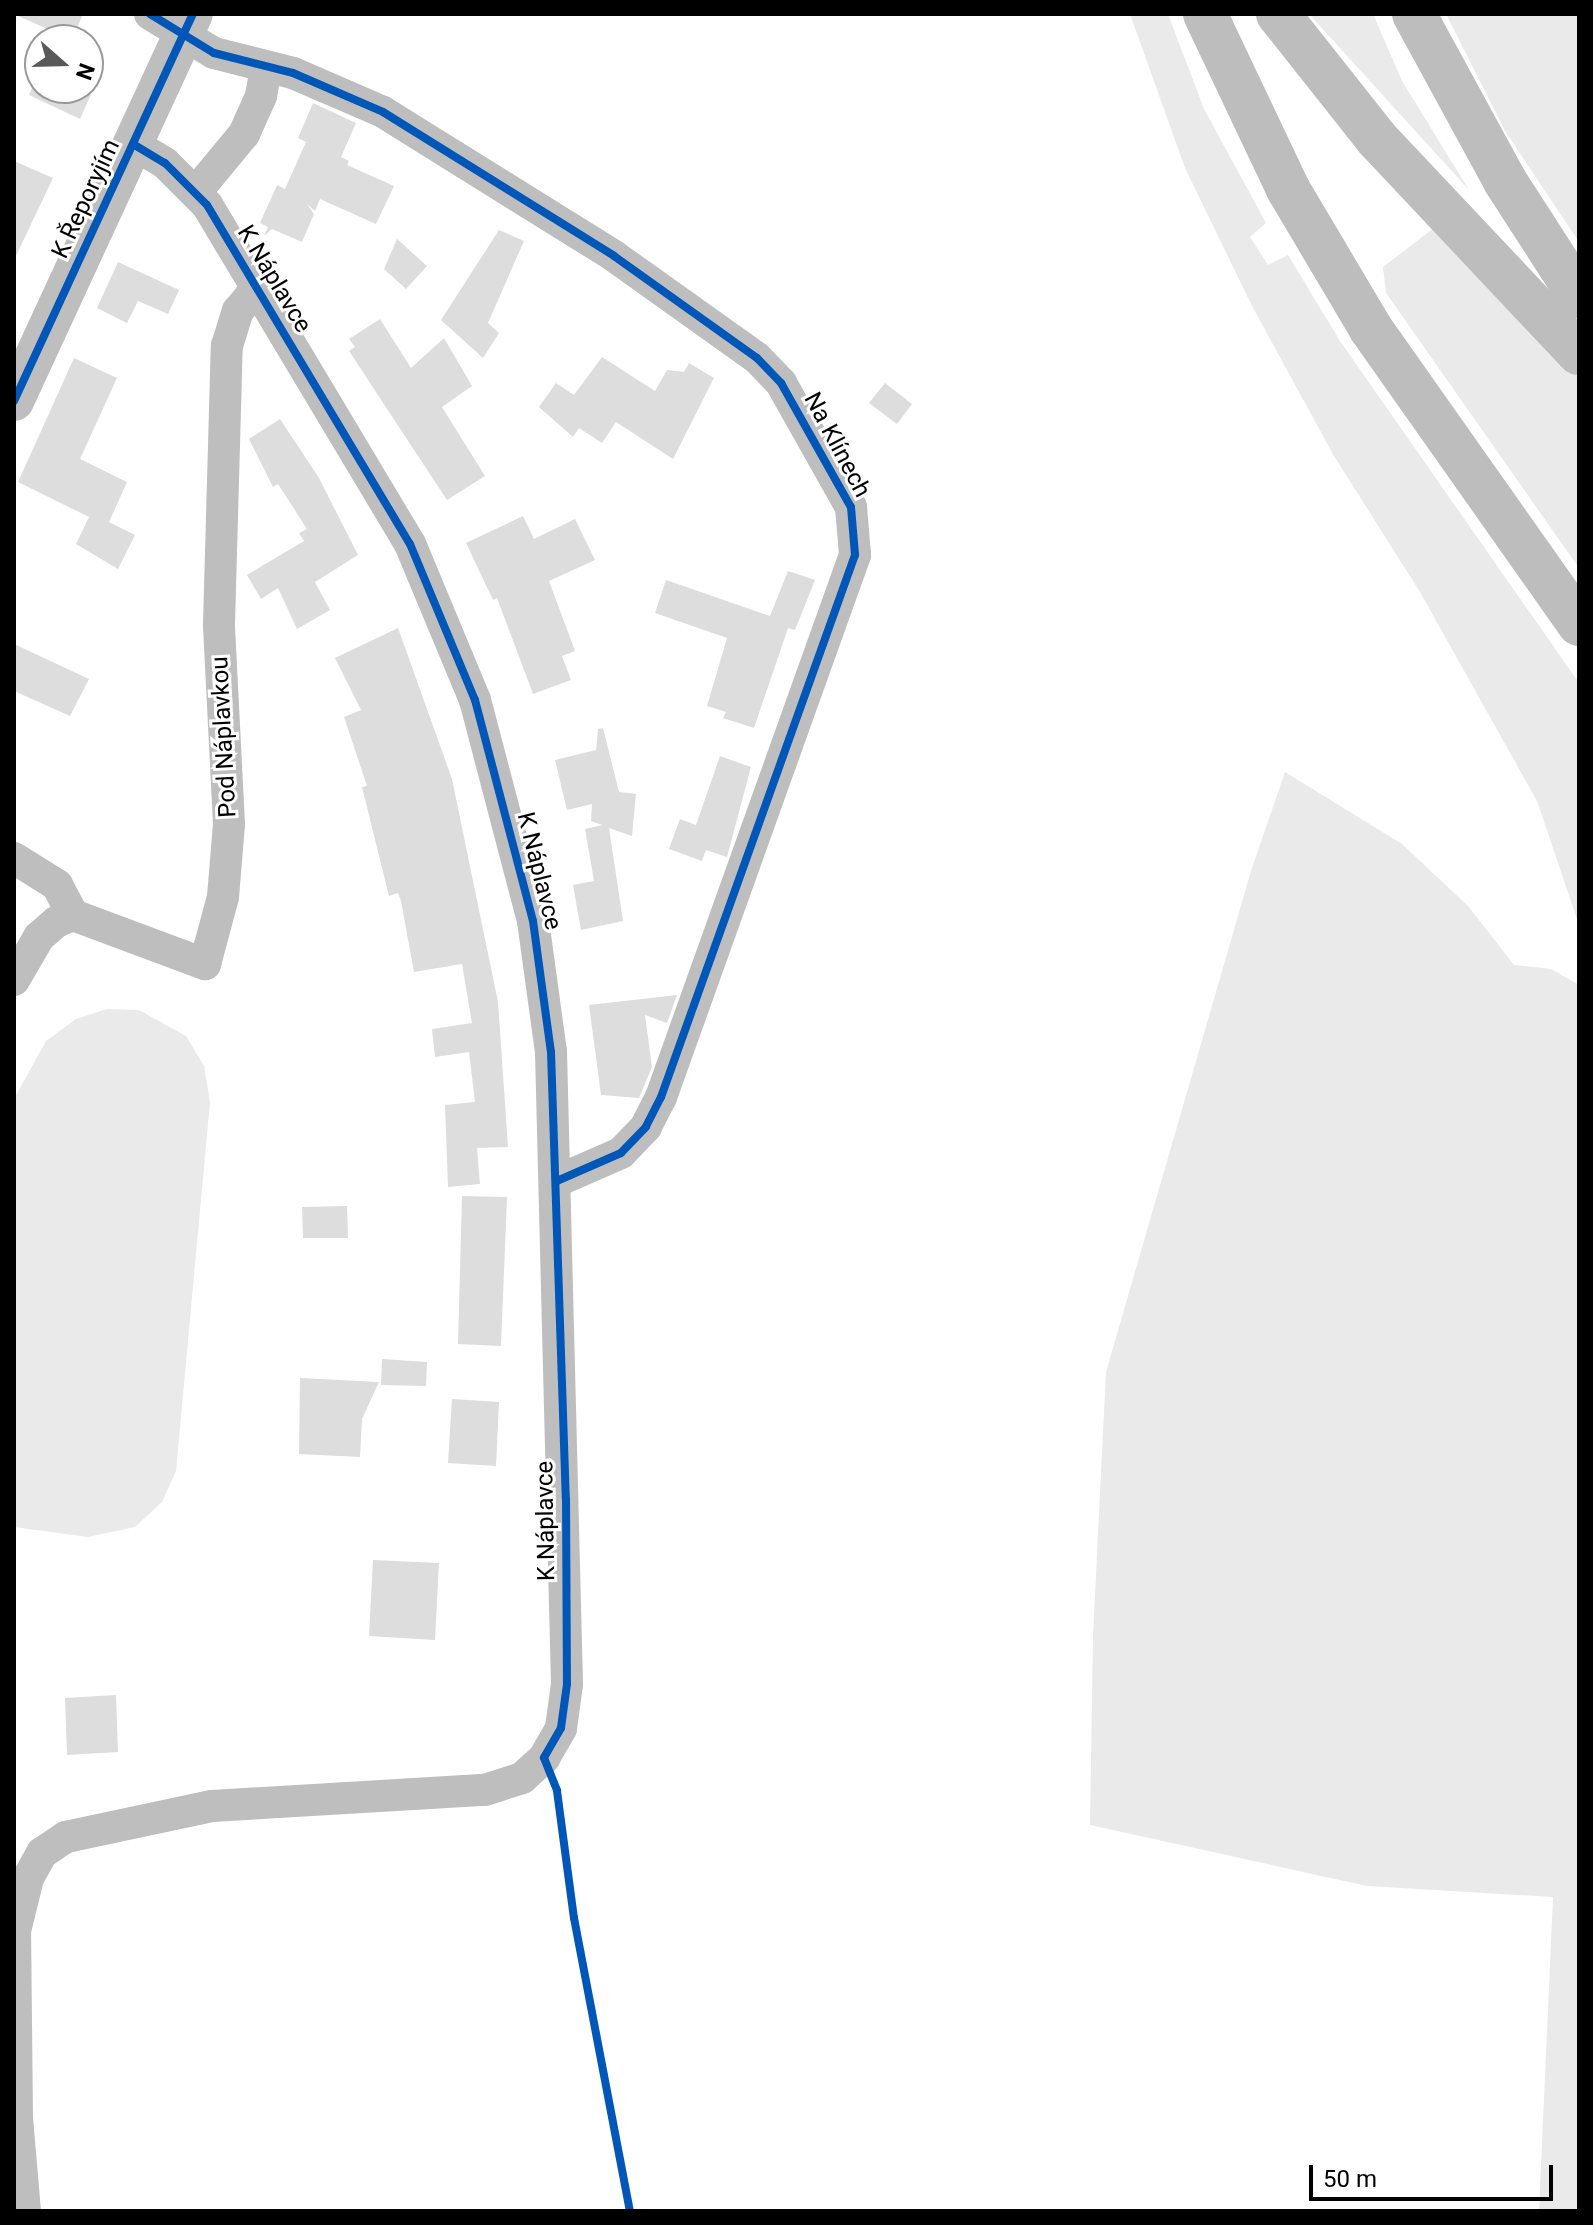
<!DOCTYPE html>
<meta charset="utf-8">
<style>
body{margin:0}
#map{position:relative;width:1593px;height:2225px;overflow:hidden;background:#fff;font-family:Roboto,sans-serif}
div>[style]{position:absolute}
.green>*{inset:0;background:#eaeaea}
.building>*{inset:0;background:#ddd}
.minor>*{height:32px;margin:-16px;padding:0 16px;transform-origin:16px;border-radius:16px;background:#bebebe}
.tertiary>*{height:40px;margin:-20px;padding:0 20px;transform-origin:20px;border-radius:20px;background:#bebebe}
.motorway>*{height:44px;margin:-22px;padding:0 22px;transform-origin:22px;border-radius:22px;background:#bdbdbd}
.cycleway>*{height:8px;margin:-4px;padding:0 4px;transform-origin:4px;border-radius:4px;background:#0057b8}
span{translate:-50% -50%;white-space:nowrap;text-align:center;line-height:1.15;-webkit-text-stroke:6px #fff;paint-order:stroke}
.street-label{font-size:24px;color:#000}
.frame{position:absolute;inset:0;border:16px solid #000;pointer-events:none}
.north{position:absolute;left:24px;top:24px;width:80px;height:80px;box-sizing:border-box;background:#fff;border:2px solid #999;border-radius:50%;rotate:110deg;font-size:22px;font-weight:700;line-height:32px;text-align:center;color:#000}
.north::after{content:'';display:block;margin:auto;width:28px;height:36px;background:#595959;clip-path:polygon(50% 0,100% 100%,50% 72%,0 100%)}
.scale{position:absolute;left:1309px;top:2165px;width:244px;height:36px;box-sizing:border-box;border:4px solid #000;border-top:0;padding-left:10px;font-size:24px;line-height:28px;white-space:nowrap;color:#000;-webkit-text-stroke:6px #fff;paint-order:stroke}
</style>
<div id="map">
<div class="green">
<i style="clip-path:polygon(1130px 14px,1168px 14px,1204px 109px,1266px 223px,1250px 237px,1268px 265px,1288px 255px,1340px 341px,1579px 683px,1579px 925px,1537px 801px,1420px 592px,1334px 456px,1252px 306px,1185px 168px)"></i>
<i style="clip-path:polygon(1309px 14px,1373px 14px,1402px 81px,1469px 190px)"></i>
<i style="clip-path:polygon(1446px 14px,1579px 14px,1579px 242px,1505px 131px)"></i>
<i style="clip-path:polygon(1435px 227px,1579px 376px,1579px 568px,1386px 293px,1383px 267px)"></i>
<i style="clip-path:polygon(1285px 772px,1402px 844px,1468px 906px,1514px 965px,1551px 969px,1579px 985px,1579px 2211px,1539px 2211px,1553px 1897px,1367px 1886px,1090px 1825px,1093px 1635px,1106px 1372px,1251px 871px)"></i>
<i style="clip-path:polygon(107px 1009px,139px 1010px,186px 1036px,204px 1066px,210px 1102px,176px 1471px,162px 1502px,135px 1527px,88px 1537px,14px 1527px,14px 1099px,46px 1041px,76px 1019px)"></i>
</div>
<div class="building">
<i style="clip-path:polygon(14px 14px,83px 14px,72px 40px)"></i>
<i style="clip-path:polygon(88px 66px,101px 72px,80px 119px,29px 95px,40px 70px,40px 88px,88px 88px)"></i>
<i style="clip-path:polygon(313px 103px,356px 123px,341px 157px,349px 161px,347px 165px,394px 186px,376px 224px,320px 199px,315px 211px,307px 204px,314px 214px,302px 242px,272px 229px,264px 236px,268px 227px,260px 223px,277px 185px,285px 189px,306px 142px,298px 138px)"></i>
<i style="clip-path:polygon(14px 161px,53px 178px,14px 260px)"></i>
<i style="clip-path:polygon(499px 230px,524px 241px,488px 323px,499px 333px,483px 358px,441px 320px)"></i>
<i style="clip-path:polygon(397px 239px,427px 266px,406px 289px,384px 269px)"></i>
<i style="clip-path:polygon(118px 262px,179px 290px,168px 314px,138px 301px,127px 323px,97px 308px)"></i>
<i style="clip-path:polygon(380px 319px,411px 368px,444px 338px,472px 386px,442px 407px,485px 476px,447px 500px,349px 351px,355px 347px,349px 339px)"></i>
<i style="clip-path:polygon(602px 357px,655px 391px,667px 370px,684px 372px,689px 363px,714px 378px,673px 459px,616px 422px,602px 443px,579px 428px,573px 437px,539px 407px,556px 383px,574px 395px)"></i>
<i style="clip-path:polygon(74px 358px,117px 378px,80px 459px,127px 482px,109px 522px,135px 535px,118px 569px,76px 544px,89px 517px,18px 482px)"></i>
<i style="clip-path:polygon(885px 383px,912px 404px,897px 424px,869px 403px)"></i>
<i style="clip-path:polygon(280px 419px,319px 478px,358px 555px,315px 582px,330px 610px,297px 629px,278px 588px,261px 599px,247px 575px,304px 541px,299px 533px,307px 529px,278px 484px,273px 487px,249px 439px)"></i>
<i style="clip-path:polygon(523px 516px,534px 539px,575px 519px,595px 560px,549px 581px,575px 651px,562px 656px,571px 680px,533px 694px,497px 598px,493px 600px,466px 543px)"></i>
<i style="clip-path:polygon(788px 571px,815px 580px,795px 630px,788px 628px,754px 728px,723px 718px,726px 712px,707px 706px,727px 638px,655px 613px,666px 580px,770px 616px)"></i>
<i style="clip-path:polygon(398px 628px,452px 779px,498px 1002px,508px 1147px,477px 1148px,480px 1184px,448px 1187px,445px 1105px,475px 1102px,469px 1052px,435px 1057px,432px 1029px,472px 1023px,462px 964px,414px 972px,401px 901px,398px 893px,389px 896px,362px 787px,367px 786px,344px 717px,361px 710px,335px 658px)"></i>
<i style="clip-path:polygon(14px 644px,89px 679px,70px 716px,14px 691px)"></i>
<i style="clip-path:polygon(603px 728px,619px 792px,636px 794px,632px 836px,609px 828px,623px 921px,581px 930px,573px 885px,594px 881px,585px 829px,602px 825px,591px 821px,592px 804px,567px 810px,555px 760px,596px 750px,598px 729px)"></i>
<i style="clip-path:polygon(720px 756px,751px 767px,727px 857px,706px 850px,702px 861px,669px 849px,680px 819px,696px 825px)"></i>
<i style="clip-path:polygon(677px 995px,667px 1023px,645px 1015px,652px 1067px,639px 1098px,601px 1095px,589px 1005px)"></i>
<i style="clip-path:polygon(462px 1196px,507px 1197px,501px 1346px,458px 1344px)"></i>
<i style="clip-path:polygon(347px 1206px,348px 1238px,303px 1238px,302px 1207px)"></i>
<i style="clip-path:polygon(382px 1359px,427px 1362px,426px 1386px,381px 1385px)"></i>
<i style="clip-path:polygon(300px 1378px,379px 1382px,362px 1419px,360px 1457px,299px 1454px)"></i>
<i style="clip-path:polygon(452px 1399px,499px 1402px,496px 1466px,448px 1463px)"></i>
<i style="clip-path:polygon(373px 1560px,439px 1563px,435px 1640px,369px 1636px)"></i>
<i style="clip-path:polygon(116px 1695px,118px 1752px,67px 1755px,65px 1698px)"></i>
</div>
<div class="minor">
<i style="left:150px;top:14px;width:75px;rotate:31.4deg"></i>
<i style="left:214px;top:53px;width:81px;rotate:14.2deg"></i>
<i style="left:293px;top:73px;width:98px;rotate:23.4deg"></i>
<i style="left:383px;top:112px;width:272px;rotate:31.9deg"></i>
<i style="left:614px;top:256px;width:176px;rotate:35.5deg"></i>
<i style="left:757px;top:358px;width:35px;rotate:46deg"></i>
<i style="left:781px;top:383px;width:142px;rotate:60.6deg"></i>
<i style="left:851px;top:507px;width:48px;rotate:85.2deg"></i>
<i style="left:855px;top:555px;width:576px;rotate:109.69deg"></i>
<i style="left:661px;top:1097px;width:34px;rotate:117deg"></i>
<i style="left:646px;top:1127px;width:36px;rotate:134deg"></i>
<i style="left:621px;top:1153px;width:70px;rotate:156.4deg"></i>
<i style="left:196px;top:192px;width:75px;rotate:-50.4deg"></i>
<i style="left:244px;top:134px;width:42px;rotate:-65.9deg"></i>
<i style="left:261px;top:96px;width:28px;rotate:-80deg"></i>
<i style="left:14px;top:858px;width:51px;rotate:32.1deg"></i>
<i style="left:57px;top:885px;width:34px;rotate:62deg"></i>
<i style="left:73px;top:915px;width:141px;rotate:20.4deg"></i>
<i style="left:205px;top:964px;width:69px;rotate:-75deg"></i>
<i style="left:223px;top:897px;width:73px;rotate:-85.3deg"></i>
<i style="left:229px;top:824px;width:200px;rotate:-92.9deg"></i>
<i style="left:219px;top:624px;width:278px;rotate:-88.4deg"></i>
<i style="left:227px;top:346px;width:37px;rotate:-73deg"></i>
<i style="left:238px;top:311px;width:27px;rotate:-51deg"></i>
<i style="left:14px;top:980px;width:50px;rotate:-59.8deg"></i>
<i style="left:39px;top:937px;width:23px;rotate:-41deg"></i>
<i style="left:56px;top:922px;width:18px;rotate:-22deg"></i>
<i style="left:25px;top:2211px;width:93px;rotate:-94.9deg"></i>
<i style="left:17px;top:2118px;width:187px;rotate:-90.6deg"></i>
<i style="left:15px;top:1931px;width:55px;rotate:-76.2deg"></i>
<i style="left:28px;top:1878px;width:29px;rotate:-61deg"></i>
<i style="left:42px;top:1853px;width:29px;rotate:-34deg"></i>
<i style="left:66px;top:1837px;width:149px;rotate:-12deg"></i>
<i style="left:212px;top:1806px;width:273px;rotate:-3.4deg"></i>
<i style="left:485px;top:1790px;width:39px;rotate:-18deg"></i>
<i style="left:522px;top:1778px;width:30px;rotate:-42deg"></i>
<i style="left:544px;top:1758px;width:34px;rotate:-60deg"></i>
<i style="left:561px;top:1728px;width:44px;rotate:-82.2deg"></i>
<i style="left:567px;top:1684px;width:632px;rotate:-91.45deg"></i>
<i style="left:551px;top:1052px;width:132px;rotate:-97.8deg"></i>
<i style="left:533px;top:921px;width:228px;rotate:-104.7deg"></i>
<i style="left:475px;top:700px;width:169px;rotate:-112.6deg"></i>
<i style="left:410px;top:544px;width:395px;rotate:-120.9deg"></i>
<i style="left:207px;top:205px;width:59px;rotate:-135deg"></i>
<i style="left:165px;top:163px;width:37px;rotate:-149deg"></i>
</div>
<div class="tertiary">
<i style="left:14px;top:401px;width:426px;rotate:-65.2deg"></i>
</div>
<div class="motorway">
<i style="left:1205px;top:14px;width:194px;rotate:64.6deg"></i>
<i style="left:1288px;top:189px;width:163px;rotate:59.3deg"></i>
<i style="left:1371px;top:329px;width:361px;rotate:54.8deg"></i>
<i style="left:1278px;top:14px;width:159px;rotate:51.6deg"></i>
<i style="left:1377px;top:139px;width:294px;rotate:46.7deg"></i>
<i style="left:1414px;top:14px;width:190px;rotate:61.4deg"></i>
<i style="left:1505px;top:181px;width:137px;rotate:57.2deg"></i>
</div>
<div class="cycleway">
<i style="left:150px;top:14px;width:75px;rotate:31.4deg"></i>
<i style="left:214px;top:53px;width:81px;rotate:14.2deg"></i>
<i style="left:293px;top:73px;width:98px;rotate:23.4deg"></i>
<i style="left:383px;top:112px;width:272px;rotate:31.9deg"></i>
<i style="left:614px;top:256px;width:176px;rotate:35.5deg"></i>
<i style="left:757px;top:358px;width:35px;rotate:46deg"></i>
<i style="left:781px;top:383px;width:142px;rotate:60.6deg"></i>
<i style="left:851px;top:507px;width:48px;rotate:85.2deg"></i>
<i style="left:855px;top:555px;width:576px;rotate:109.69deg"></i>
<i style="left:661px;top:1097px;width:34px;rotate:117deg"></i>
<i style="left:646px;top:1127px;width:36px;rotate:134deg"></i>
<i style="left:621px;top:1153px;width:70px;rotate:156.4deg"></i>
<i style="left:133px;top:144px;width:37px;rotate:31deg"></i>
<i style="left:165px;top:163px;width:59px;rotate:45deg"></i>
<i style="left:207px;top:205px;width:395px;rotate:59.1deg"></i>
<i style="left:410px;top:544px;width:169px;rotate:67.4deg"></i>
<i style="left:475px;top:700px;width:228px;rotate:75.3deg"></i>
<i style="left:533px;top:921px;width:132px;rotate:82.2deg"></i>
<i style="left:551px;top:1052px;width:447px;rotate:88.1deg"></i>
<i style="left:566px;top:1499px;width:185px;rotate:89.7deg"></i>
<i style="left:567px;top:1684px;width:44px;rotate:97.8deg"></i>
<i style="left:561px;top:1728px;width:34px;rotate:120deg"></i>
<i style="left:544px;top:1758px;width:35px;rotate:68deg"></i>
<i style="left:557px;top:1791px;width:128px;rotate:82.4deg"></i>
<i style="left:574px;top:1918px;width:298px;rotate:79.2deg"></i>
<i style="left:14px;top:401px;width:426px;rotate:-65.2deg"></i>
</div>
<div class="street-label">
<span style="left:86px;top:199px;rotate:-65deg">K Řeporyjím</span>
<span style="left:274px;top:279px;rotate:59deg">K Náplavce</span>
<span style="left:837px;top:445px;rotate:62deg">Na Klínech</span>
<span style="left:224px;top:737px;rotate:-93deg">Pod Náplavkou</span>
<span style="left:539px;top:871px;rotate:76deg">K Náplavce</span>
<span style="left:546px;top:1521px;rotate:-91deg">K Náplavce</span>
</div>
<div class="frame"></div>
<div class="north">N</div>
<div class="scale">50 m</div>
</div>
